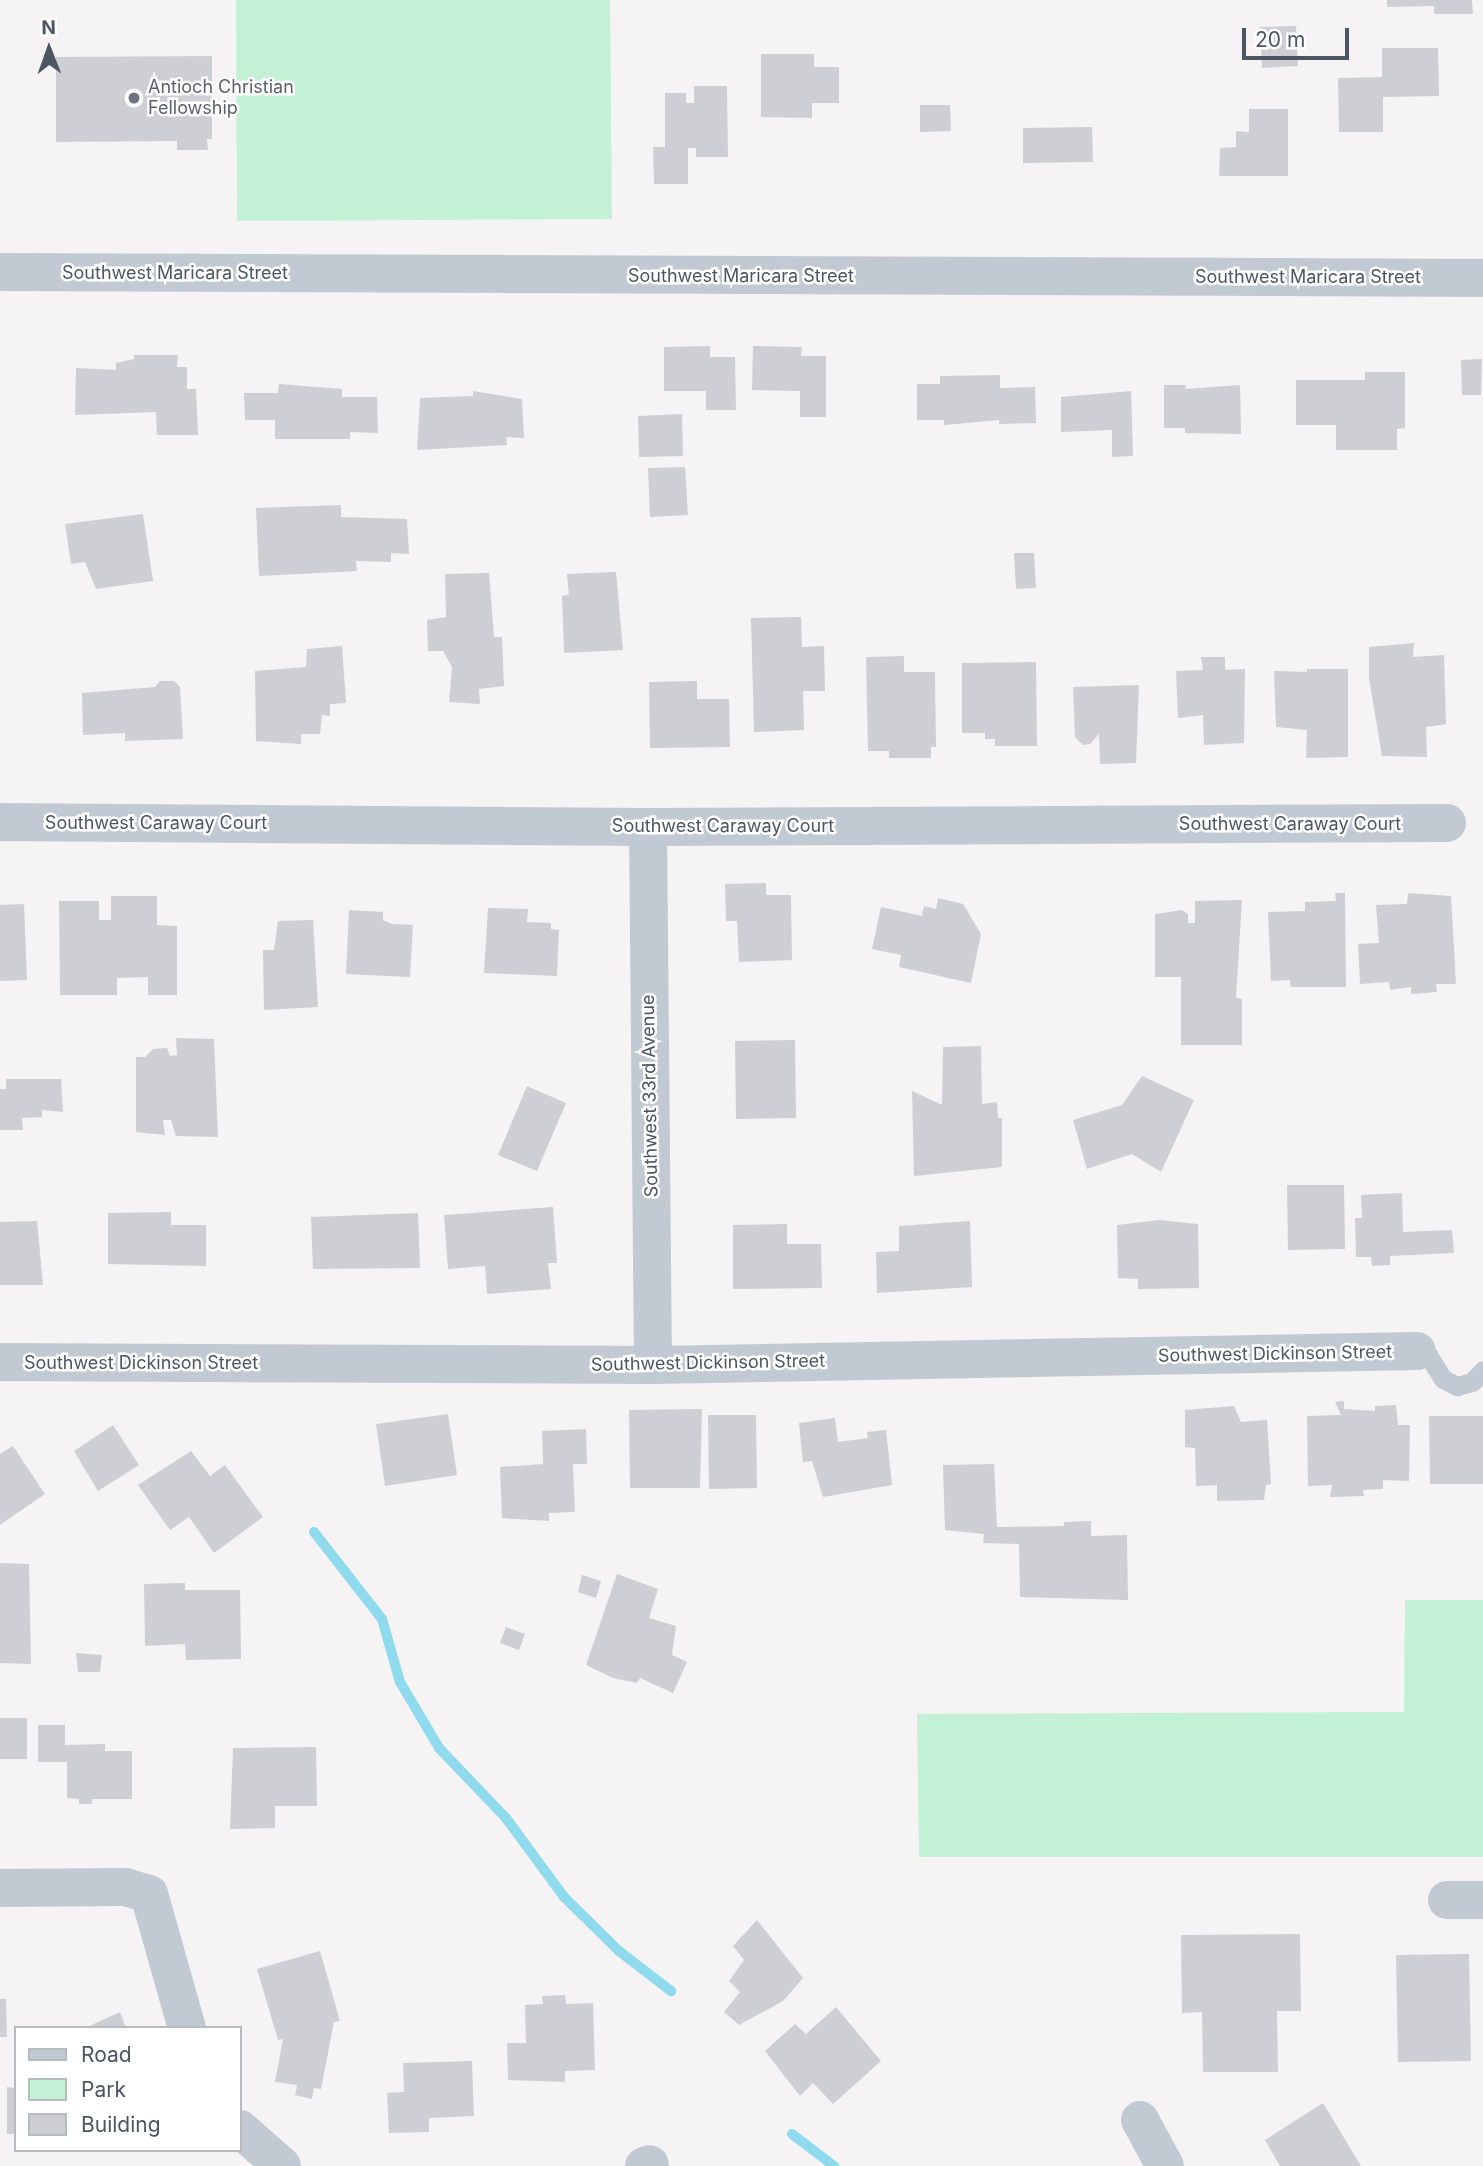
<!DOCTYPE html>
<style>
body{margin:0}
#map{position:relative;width:1483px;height:2166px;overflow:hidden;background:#f5f3f3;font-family:Inter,sans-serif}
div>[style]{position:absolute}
.green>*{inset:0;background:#c3f1d5}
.stream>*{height:10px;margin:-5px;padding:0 5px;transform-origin:5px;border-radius:5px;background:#90daee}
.building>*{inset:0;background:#cdcfd5}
.lane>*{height:19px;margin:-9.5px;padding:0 9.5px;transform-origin:9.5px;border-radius:9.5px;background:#c1cad2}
.street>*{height:38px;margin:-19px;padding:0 19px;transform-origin:19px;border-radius:19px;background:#c1cad2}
.dots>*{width:19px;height:19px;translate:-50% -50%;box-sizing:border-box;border:4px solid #fff;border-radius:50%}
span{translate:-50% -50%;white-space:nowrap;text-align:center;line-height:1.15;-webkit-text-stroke:5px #fff;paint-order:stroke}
.worship-label{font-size:18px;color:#5b616d}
.left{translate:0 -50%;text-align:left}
.street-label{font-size:18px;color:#4a5661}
.legend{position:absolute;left:14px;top:2026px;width:228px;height:126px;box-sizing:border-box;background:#fff;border:2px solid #b7bbc0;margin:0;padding:9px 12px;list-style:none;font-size:21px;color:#4a5661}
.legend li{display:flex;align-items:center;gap:14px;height:35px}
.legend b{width:35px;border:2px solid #b7bbc0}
.north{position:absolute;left:14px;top:14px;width:70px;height:70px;-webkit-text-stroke:5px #fff;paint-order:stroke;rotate:359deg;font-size:19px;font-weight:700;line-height:28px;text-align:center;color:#4a5661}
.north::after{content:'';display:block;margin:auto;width:24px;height:32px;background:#4a5661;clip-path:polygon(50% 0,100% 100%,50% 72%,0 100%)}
.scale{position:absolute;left:1242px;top:28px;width:107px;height:32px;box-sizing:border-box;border:4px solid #4a5661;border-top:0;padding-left:9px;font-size:21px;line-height:24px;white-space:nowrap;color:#4a5661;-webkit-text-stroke:5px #fff;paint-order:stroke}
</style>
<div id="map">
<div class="green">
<i style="clip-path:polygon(236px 0,610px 0,612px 219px,237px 221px)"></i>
<i style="clip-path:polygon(1405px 1600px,1483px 1600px,1483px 1857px,919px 1857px,917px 1714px,1404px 1712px)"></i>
</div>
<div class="stream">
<i style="left:314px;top:1532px;width:110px;rotate:52deg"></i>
<i style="left:382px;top:1619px;width:66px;rotate:74.1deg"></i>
<i style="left:400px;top:1682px;width:77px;rotate:59.4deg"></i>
<i style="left:439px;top:1748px;width:97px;rotate:46.3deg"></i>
<i style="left:506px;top:1818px;width:98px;rotate:53.7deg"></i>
<i style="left:564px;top:1897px;width:77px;rotate:44.5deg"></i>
<i style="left:619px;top:1951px;width:66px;rotate:37.6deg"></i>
<i style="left:792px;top:2134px;width:53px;rotate:37.3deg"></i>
</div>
<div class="building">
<i style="clip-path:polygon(1387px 0,1472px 0,1473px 14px,1434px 14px,1434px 6px,1387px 7px)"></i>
<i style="clip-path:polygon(1296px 26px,1298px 66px,1262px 68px,1260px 27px)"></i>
<i style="clip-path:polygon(1382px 48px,1438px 48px,1439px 96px,1383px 97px,1383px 132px,1339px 132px,1338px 78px,1382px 77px)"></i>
<i style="clip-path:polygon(761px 54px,814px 54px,814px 67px,839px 67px,839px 103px,812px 103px,812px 118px,761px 117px)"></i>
<i style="clip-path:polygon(212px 56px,212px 139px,207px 139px,208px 150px,177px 150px,177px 141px,56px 142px,56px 57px)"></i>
<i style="clip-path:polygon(694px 86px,727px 86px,728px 157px,696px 157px,696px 148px,688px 148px,688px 184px,654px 184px,653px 147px,665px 147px,665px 93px,686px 93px,686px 103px,694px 103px)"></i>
<i style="clip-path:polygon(920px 105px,950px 105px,951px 131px,920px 132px)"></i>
<i style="clip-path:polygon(1249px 109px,1288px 109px,1288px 176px,1219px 176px,1220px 148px,1236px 147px,1236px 131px,1249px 132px)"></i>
<i style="clip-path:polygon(1092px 127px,1093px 162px,1023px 163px,1023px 128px)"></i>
<i style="clip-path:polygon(710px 346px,710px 357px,735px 357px,736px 410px,706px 410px,706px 391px,664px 391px,664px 347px)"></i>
<i style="clip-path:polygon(753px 346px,802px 347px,801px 356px,826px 356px,826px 417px,800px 417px,800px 391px,752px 390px)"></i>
<i style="clip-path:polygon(134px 355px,178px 355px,177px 367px,187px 367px,187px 389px,196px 389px,198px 435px,157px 435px,156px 412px,75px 415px,76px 368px,116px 370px,116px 363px,134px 359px)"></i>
<i style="clip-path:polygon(1482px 359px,1481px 395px,1462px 395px,1461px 360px)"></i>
<i style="clip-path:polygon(1365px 372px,1405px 372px,1405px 428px,1397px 429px,1397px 450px,1336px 450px,1336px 425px,1296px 425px,1296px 380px,1365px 380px)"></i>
<i style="clip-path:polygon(1000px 375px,1000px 388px,1035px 387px,1036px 423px,999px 424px,999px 420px,944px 425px,944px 420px,917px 420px,917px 384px,940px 384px,940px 376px)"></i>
<i style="clip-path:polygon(279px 384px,342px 389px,342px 397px,377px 397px,378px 433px,350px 432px,350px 439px,275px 439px,275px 420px,245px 420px,244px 393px,278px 393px)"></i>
<i style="clip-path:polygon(1164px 385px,1186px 385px,1185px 389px,1240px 385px,1241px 434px,1185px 433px,1185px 428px,1164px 428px)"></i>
<i style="clip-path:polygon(473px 391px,522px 399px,524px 438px,506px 437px,507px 445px,417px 450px,420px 398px,473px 396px)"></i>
<i style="clip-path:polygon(1131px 391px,1133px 456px,1112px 457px,1112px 430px,1061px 432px,1061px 397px)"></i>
<i style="clip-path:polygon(682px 414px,683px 456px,639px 457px,638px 416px)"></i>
<i style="clip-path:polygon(685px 467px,688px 515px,650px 517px,648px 468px)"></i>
<i style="clip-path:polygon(341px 505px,341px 517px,407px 519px,409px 554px,391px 553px,391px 562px,356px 561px,357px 571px,259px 576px,256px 508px)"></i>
<i style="clip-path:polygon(143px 514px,153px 581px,96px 589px,85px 562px,71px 564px,65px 524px)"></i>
<i style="clip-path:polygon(1014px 553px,1034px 553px,1036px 588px,1016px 589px)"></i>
<i style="clip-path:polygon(616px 572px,623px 650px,564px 653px,562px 596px,569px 595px,567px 574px)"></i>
<i style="clip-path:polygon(489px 573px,494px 637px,502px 637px,504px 686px,479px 689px,480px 704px,449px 702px,452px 667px,443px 651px,428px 651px,427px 620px,446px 617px,445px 574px)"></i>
<i style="clip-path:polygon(801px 617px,802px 647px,824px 646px,825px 691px,803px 691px,804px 730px,754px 732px,751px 618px)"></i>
<i style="clip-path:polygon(1414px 643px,1413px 657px,1444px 655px,1446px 724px,1426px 727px,1427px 757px,1382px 756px,1369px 678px,1369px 647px)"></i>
<i style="clip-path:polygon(342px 646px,346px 703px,330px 704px,330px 716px,322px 715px,320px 734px,301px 734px,301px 744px,256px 741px,255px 671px,306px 667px,307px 649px)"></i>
<i style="clip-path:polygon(904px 656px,904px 672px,935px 672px,936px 747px,931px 747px,931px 758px,889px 758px,889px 751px,868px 751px,866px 657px)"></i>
<i style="clip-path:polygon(1201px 657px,1225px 657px,1225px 670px,1245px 669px,1244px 743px,1204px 745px,1203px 715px,1178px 718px,1176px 671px,1203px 670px)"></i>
<i style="clip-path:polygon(1036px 662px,1037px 746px,995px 746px,995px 739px,985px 739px,985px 733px,962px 733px,962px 663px)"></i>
<i style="clip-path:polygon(1307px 669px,1348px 669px,1348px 757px,1306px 758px,1307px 730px,1276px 727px,1274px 671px,1307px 672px)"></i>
<i style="clip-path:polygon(160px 681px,174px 681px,180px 687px,183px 739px,125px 741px,125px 733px,83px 735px,82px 693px,155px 687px)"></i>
<i style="clip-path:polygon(697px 681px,697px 699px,729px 699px,730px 747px,650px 748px,649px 682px)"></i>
<i style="clip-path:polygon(1139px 685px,1136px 763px,1100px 764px,1099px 734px,1090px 744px,1083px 745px,1075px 737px,1073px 687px)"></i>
<i style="clip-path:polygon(766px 883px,766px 895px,791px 895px,792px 960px,739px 962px,737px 921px,726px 921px,725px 884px)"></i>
<i style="clip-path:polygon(1335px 893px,1345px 893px,1346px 987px,1291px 987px,1290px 980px,1271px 981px,1268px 912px,1305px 911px,1305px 902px,1336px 901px)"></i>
<i style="clip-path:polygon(1408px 893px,1451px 896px,1456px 984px,1436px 984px,1437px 992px,1411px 994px,1411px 987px,1390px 990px,1389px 982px,1360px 984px,1358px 944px,1379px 943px,1376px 905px,1407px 904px)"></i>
<i style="clip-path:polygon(111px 896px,157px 896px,157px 925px,177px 926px,177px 995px,148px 995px,148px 977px,117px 978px,117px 995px,60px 995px,59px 901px,99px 901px,99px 920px,111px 920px)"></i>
<i style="clip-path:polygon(938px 898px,963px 904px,981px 934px,971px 983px,899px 967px,901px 955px,872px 949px,881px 907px,922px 916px,924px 906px,936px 909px)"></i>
<i style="clip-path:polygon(1242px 900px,1236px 998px,1242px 999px,1242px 1045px,1181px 1045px,1181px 977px,1155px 977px,1155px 914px,1182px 910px,1188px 914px,1188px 923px,1195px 923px,1195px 901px)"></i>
<i style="clip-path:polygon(24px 904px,27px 980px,0 981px,0 905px)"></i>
<i style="clip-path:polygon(488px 908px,528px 909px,527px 922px,551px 923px,551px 929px,559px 930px,557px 976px,484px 973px)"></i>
<i style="clip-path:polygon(349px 910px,383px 912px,383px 920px,392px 924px,413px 925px,410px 977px,346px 974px)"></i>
<i style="clip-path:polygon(313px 920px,318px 1007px,264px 1010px,263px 950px,274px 950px,278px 921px)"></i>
<i style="clip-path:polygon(176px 1038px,214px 1039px,218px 1137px,176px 1136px,171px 1120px,163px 1120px,165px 1135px,136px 1132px,136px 1057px,145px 1057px,153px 1049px,167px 1048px,170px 1056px,177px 1055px)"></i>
<i style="clip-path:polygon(795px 1040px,796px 1118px,736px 1119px,735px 1041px)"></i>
<i style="clip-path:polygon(981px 1046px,982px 1104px,997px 1102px,998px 1118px,1002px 1118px,1002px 1167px,914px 1176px,912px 1091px,942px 1105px,943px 1047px)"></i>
<i style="clip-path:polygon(1142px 1076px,1194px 1100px,1161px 1172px,1132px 1154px,1087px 1169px,1073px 1120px,1122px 1105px)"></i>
<i style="clip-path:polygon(6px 1079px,61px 1079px,63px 1112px,42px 1110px,42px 1117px,22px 1118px,23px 1130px,0 1130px,0 1089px,6px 1089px)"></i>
<i style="clip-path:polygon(527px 1086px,566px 1103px,537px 1171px,498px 1155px)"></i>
<i style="clip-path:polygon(1287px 1185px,1344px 1185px,1345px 1249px,1288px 1250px)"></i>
<i style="clip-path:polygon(1402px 1193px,1403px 1232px,1452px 1230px,1454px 1253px,1390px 1256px,1390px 1265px,1372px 1266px,1371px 1257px,1356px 1257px,1355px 1218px,1362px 1218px,1361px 1195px)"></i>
<i style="clip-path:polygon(553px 1207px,557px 1263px,548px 1263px,551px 1289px,487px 1294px,485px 1266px,448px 1269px,444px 1215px)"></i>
<i style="clip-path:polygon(171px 1212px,171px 1225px,206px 1225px,206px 1266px,108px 1264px,108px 1213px)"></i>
<i style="clip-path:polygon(418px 1213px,420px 1268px,313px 1269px,311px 1217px)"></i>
<i style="clip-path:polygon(1159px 1220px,1198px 1224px,1199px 1288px,1138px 1289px,1138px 1279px,1118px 1278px,1117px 1225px)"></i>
<i style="clip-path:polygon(37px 1221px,43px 1285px,0 1285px,0 1222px)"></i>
<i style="clip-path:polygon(970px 1221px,972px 1287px,877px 1293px,876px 1252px,899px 1251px,899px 1226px)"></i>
<i style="clip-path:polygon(787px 1224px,787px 1244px,821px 1244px,822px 1288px,733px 1289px,733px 1225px)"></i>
<i style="clip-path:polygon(1344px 1401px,1344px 1409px,1375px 1411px,1375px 1406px,1396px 1405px,1398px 1425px,1410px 1425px,1409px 1481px,1383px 1480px,1383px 1489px,1363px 1490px,1364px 1496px,1330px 1497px,1332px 1485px,1308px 1486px,1307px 1416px,1341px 1415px,1335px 1402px)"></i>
<i style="clip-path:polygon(1234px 1406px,1241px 1422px,1267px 1420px,1271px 1484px,1266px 1485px,1264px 1500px,1217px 1501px,1217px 1485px,1196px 1486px,1195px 1448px,1185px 1447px,1185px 1410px)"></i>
<i style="clip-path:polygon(702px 1409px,700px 1488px,630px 1488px,629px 1410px)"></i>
<i style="clip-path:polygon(448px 1414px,457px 1475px,385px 1486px,376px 1424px)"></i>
<i style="clip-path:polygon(708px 1415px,756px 1415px,757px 1488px,709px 1489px)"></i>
<i style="clip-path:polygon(1429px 1416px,1483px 1416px,1483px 1484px,1430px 1484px)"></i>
<i style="clip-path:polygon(835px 1418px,838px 1442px,868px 1438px,867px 1432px,886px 1430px,892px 1485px,823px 1497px,812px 1461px,803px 1462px,799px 1423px)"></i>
<i style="clip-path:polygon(113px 1425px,139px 1465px,98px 1491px,74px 1451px)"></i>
<i style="clip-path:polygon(586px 1429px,587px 1464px,573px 1464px,575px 1512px,549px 1513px,549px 1521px,502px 1518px,500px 1467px,543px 1464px,542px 1431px)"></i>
<i style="clip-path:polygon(13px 1446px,45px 1494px,0 1525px,0 1454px)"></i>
<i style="clip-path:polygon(191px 1451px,210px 1476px,225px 1465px,263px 1517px,214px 1553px,189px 1517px,170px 1530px,138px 1485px)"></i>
<i style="clip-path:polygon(994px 1464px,997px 1527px,1064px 1526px,1064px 1522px,1091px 1521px,1091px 1536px,1127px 1535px,1128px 1600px,1020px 1597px,1019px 1544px,983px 1543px,984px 1534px,945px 1530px,943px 1465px)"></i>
<i style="clip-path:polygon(0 1563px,29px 1564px,31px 1664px,0 1663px)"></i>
<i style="clip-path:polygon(617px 1574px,658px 1589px,649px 1618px,676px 1626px,672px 1655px,687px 1662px,673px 1693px,640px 1678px,637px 1683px,613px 1678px,586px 1665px)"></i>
<i style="clip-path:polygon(582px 1575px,601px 1581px,596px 1598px,578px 1592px)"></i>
<i style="clip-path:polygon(185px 1583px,185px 1590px,240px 1590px,241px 1659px,186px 1660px,185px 1644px,145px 1646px,144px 1584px)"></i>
<i style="clip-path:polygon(506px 1627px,525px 1634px,519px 1650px,500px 1643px)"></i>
<i style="clip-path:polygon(76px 1653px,102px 1655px,100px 1672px,78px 1672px)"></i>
<i style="clip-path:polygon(0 1718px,27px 1718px,27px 1759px,0 1759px)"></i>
<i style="clip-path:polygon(38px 1725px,65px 1725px,65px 1745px,105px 1744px,105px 1751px,132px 1751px,132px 1799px,92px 1799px,92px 1804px,79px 1804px,79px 1799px,67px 1798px,67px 1762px,38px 1762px)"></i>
<i style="clip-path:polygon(316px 1747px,317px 1806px,275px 1806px,275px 1828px,230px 1829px,233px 1748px)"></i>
<i style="clip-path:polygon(757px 1920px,803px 1978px,783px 2001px,739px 2025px,724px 2012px,740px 1992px,729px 1981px,744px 1960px,733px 1946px)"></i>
<i style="clip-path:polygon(1300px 1934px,1301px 2011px,1277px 2011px,1278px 2072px,1203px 2072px,1202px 2012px,1182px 2013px,1181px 1935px)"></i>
<i style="clip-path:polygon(320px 1951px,340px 2021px,334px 2022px,321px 2089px,314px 2088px,312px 2099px,295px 2095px,297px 2085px,275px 2082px,283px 2039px,278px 2040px,257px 1969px)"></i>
<i style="clip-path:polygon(1469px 1954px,1471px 2061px,1398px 2062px,1396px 1955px)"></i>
<i style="clip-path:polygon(565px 1995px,566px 2004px,593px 2003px,595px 2070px,565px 2071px,565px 2082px,508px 2080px,507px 2043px,526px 2043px,525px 2005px,543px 2004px,542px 1996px)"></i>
<i style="clip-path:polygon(0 1999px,6px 1999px,7px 2037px,0 2037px)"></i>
<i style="clip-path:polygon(836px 2007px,881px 2061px,833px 2104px,813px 2083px,800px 2096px,765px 2051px,795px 2024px,806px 2034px)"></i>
<i style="clip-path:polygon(120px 2012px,126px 2028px,85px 2028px)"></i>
<i style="clip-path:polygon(472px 2061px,474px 2116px,429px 2118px,429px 2132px,389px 2133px,387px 2093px,404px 2092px,403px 2063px)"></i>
<i style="clip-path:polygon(7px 2087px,16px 2088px,16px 2134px,7px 2134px)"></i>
<i style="clip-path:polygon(1323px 2103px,1361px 2166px,1280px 2166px,1265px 2140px)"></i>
</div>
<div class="lane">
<i style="left:1417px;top:1351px;width:12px;rotate:20deg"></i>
<i style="left:1428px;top:1355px;width:28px;rotate:58deg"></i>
<i style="left:1443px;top:1379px;width:16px;rotate:27deg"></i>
<i style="left:1457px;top:1386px;width:16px;rotate:-15deg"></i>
<i style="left:1472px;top:1382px;width:16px;rotate:-47deg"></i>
</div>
<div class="street">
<i style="left:0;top:272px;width:1483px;rotate:0.23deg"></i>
<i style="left:0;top:822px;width:648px;rotate:0.44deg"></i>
<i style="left:648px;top:827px;width:799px;rotate:-0.29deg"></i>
<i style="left:648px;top:827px;width:538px;rotate:89.47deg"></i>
<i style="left:0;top:1362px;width:653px;rotate:0.26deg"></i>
<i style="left:653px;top:1365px;width:764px;rotate:-1.05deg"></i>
<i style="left:0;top:1888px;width:125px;rotate:-0.5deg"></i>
<i style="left:125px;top:1887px;width:25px;rotate:16deg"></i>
<i style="left:149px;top:1894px;width:139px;rotate:74.2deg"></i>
<i style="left:1447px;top:1900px;width:36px"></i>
<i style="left:1140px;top:2120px;width:52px;rotate:61.5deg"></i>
<i style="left:240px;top:2129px;width:56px;rotate:41.4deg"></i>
<i style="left:644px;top:2166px;width:6px;rotate:-18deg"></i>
</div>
<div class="dots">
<i style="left:134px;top:98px;background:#6b7280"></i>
</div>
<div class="worship-label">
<span class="left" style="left:148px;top:98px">Antioch Christian<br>Fellowship</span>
</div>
<div class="street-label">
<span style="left:175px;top:273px">Southwest Maricara Street</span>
<span style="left:741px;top:276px">Southwest Maricara Street</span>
<span style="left:1308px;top:277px">Southwest Maricara Street</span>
<span style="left:156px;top:823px">Southwest Caraway Court</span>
<span style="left:1290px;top:824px">Southwest Caraway Court</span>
<span style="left:723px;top:826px">Southwest Caraway Court</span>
<span style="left:650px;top:1096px;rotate:-91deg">Southwest 33rd Avenue</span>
<span style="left:1275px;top:1354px;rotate:-1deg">Southwest Dickinson Street</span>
<span style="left:141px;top:1363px">Southwest Dickinson Street</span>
<span style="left:708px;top:1363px;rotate:-1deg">Southwest Dickinson Street</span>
</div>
<ul class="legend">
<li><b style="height:9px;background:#c1cad2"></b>Road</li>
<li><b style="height:19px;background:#c3f1d5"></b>Park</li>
<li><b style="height:19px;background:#cdcfd5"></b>Building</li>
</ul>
<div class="north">N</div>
<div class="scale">20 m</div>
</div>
